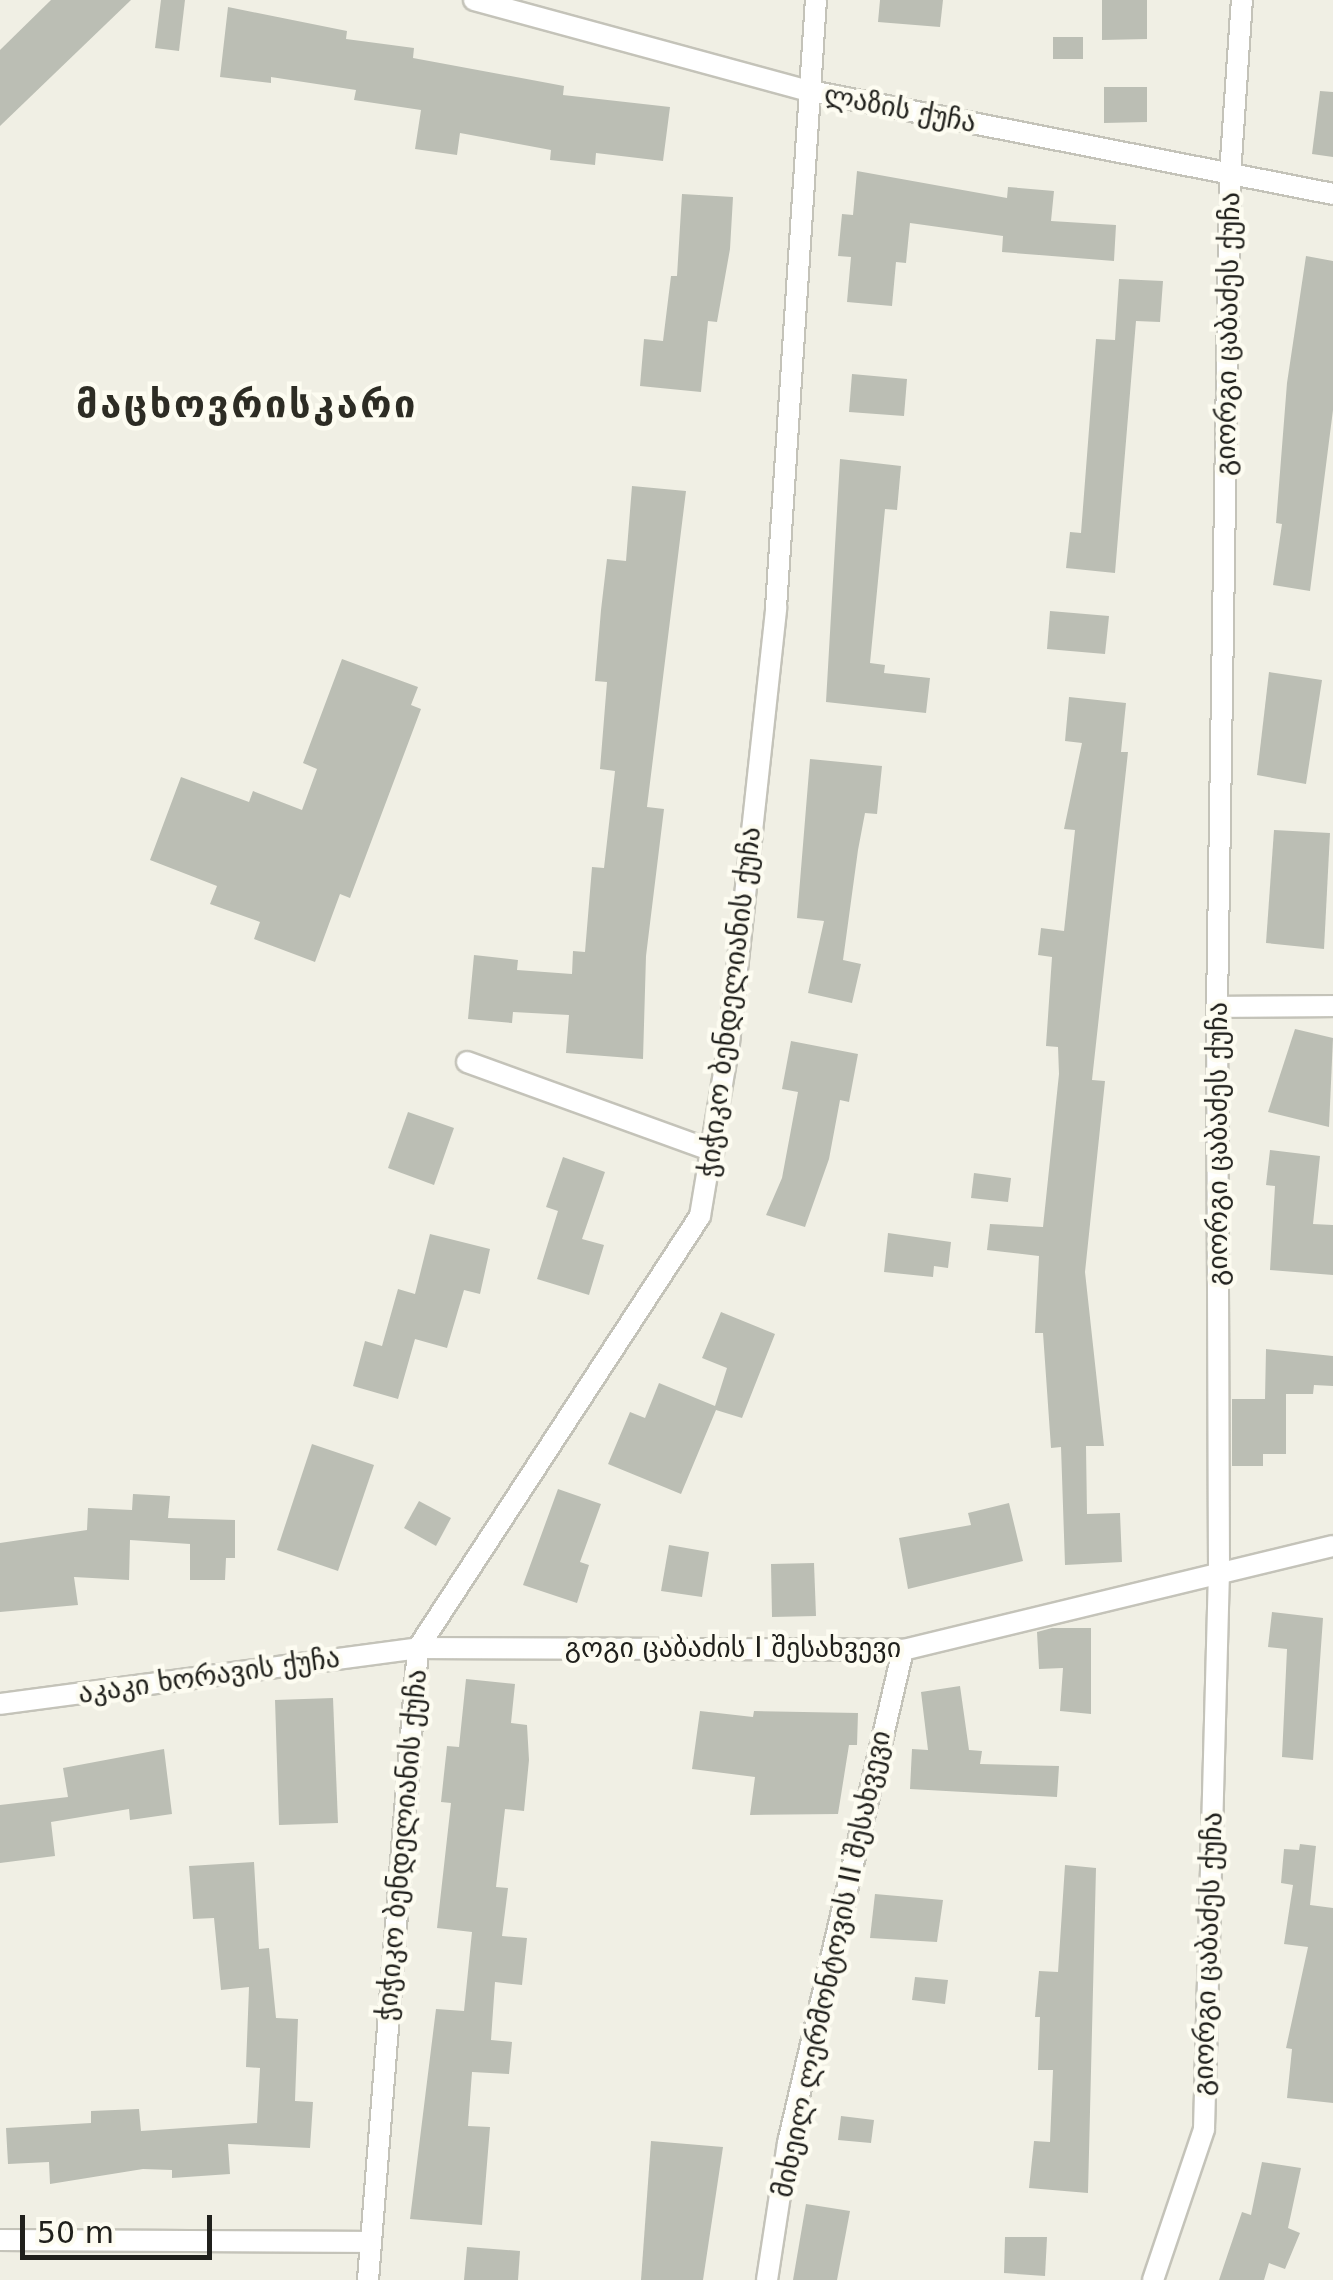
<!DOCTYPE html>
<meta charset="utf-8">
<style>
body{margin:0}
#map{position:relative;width:1333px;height:2280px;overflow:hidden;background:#f0efe4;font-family:"DejaVu Sans","Noto Sans Georgian",sans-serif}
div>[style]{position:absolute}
.building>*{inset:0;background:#bbbeb4}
.roads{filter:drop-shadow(2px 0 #c4c3b9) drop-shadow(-2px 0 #c4c3b9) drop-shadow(0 2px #c4c3b9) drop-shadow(0 -2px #c4c3b9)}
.street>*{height:20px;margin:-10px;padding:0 10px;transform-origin:10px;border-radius:10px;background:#fff}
span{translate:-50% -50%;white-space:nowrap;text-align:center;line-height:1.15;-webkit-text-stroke:9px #fdfcf1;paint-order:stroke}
.street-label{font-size:28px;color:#20201c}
.district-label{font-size:38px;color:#2d2c24;font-weight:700;letter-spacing:2.5px}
.scale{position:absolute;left:20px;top:2215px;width:192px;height:45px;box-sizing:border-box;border:5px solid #20201c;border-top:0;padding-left:12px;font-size:30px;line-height:35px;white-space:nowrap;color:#20201c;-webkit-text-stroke:8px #fdfcf1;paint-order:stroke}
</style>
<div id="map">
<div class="building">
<i style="clip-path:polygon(51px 0,131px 0,0 126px,0 50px)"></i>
<i style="clip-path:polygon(161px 0,185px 0,179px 51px,155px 48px)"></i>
<i style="clip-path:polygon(880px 0,943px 0,940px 27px,878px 22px)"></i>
<i style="clip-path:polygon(1102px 0,1147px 0,1147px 39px,1102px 40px)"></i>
<i style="clip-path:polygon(228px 7px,347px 31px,346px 39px,414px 48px,413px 58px,564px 86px,563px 95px,670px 107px,663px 161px,596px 153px,595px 165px,550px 160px,551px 150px,460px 133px,457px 155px,415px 149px,421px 110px,354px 100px,356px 90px,271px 77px,271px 83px,220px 77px)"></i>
<i style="clip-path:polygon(1053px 37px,1083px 37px,1083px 59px,1053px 59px)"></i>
<i style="clip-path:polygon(1104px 87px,1147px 87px,1147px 122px,1104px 123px)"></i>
<i style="clip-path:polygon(1320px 91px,1333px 92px,1333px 157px,1312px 154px)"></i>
<i style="clip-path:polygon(857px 171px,1007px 198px,1008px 187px,1054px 191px,1051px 221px,1116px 225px,1114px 261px,1002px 252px,1003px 236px,910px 223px,906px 263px,896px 262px,892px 306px,847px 302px,851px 257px,838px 256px,842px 214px,853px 215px)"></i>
<i style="clip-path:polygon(682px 194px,733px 197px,730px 249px,717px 322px,708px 321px,701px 392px,640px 386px,644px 339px,663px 341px,671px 276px,677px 276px)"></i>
<i style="clip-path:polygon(1306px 256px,1333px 261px,1333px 410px,1310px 591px,1273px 585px,1282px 524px,1276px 523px,1287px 383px)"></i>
<i style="clip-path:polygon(1119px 279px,1163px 281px,1160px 322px,1136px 321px,1115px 573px,1066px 568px,1070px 532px,1081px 533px,1096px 339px,1115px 340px)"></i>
<i style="clip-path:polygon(852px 374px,907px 379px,904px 416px,849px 412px)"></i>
<i style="clip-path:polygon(840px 459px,901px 466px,897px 510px,885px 509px,870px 663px,885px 665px,884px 673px,930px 678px,926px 713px,826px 702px)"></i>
<i style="clip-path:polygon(632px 486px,686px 491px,647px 807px,664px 809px,646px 956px,643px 1059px,566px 1053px,569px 1015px,513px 1012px,512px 1023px,468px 1019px,474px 955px,518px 960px,517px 970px,572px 974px,573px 951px,585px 952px,592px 867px,604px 868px,615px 771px,600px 769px,607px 682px,595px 681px,601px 610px,607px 559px,626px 561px)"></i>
<i style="clip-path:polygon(1050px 611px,1109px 616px,1105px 654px,1047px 649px)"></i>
<i style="clip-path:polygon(342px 659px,418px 687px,411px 705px,421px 709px,350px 898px,340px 894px,315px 962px,254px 939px,260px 922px,210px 904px,217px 886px,150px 860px,181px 777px,249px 802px,253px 791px,302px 810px,317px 769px,303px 763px)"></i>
<i style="clip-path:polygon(1269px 672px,1322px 680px,1306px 784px,1257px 775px)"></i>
<i style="clip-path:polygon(1069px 697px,1126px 703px,1121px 752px,1128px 752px,1092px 1080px,1105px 1081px,1085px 1272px,1104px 1446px,1086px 1446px,1087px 1514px,1120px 1513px,1122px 1562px,1065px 1565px,1061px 1447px,1051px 1448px,1043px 1333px,1035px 1333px,1039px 1256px,987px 1250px,990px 1224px,1043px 1227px,1059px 1074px,1058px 1047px,1046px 1046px,1052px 957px,1038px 955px,1041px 928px,1064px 931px,1075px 830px,1064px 829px,1082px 743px,1065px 741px)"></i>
<i style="clip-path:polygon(810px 759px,882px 766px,877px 814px,865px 813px,858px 850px,843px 960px,861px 964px,852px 1003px,808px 993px,824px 921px,797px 918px)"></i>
<i style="clip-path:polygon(1274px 830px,1330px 833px,1324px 949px,1266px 943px)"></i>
<i style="clip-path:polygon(1295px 1029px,1333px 1038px,1329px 1127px,1268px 1112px)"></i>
<i style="clip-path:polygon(791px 1041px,858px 1054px,849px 1102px,840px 1100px,829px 1159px,805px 1227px,766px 1215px,782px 1178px,798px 1092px,782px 1089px)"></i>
<i style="clip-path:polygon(408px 1112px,454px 1128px,434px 1185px,388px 1168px)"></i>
<i style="clip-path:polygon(1270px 1150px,1320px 1156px,1313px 1224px,1333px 1225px,1333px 1275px,1270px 1270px,1275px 1186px,1266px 1185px)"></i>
<i style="clip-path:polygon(563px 1157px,605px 1172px,582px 1239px,604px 1245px,589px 1295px,537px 1279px,558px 1211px,546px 1207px)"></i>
<i style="clip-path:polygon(974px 1173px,1011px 1178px,1008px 1202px,971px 1198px)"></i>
<i style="clip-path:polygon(888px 1233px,951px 1242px,948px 1268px,934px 1266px,933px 1277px,884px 1272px)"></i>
<i style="clip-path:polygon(430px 1234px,490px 1249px,480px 1294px,464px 1290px,447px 1348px,415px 1339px,398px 1399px,353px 1386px,365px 1341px,382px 1346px,398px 1289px,415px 1294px)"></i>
<i style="clip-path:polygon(721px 1312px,775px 1334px,742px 1418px,716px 1410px,681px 1494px,608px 1464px,630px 1412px,645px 1418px,659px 1383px,715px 1406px,727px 1368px,702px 1358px)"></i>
<i style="clip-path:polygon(1266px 1349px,1333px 1356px,1333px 1386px,1314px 1385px,1313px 1394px,1286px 1394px,1286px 1454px,1263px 1454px,1263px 1466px,1232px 1466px,1232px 1399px,1265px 1399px)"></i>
<i style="clip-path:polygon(312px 1444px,374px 1465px,338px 1571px,277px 1550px)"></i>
<i style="clip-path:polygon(558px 1489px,601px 1504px,580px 1562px,589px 1565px,577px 1603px,523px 1585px)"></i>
<i style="clip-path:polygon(133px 1494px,170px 1496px,168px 1518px,235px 1520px,235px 1558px,226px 1558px,225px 1580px,190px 1580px,190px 1544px,130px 1540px,129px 1580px,74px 1577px,78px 1605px,0 1612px,0 1543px,87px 1530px,88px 1508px,132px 1510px)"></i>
<i style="clip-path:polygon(419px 1501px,451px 1518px,436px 1546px,404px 1528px)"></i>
<i style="clip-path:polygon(1009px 1503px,1023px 1561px,908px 1589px,899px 1538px,971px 1525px,968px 1513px)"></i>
<i style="clip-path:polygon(669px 1545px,709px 1552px,702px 1597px,661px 1591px)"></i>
<i style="clip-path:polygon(814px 1563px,816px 1616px,772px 1617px,771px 1564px)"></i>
<i style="clip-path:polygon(1272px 1612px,1323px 1618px,1313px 1760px,1282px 1757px,1287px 1649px,1268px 1647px)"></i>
<i style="clip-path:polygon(1052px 1628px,1091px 1628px,1091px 1714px,1060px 1711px,1063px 1668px,1039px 1669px,1037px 1632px)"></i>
<i style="clip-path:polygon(466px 1679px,515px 1684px,511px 1723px,527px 1725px,529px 1760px,524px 1811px,505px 1809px,496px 1887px,508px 1888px,502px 1936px,527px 1938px,522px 1985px,495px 1982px,491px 2040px,512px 2042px,509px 2074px,472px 2072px,468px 2126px,490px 2127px,482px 2225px,410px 2219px,436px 2009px,464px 2011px,472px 1932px,437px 1928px,451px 1803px,441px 1802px,447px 1746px,459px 1747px)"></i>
<i style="clip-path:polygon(960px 1686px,969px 1750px,982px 1751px,980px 1764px,1059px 1766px,1057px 1797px,910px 1789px,912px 1749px,928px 1750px,921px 1692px)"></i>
<i style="clip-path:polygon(333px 1698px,338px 1823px,279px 1825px,275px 1700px)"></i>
<i style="clip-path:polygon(700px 1711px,753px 1717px,754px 1711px,858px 1713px,857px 1745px,849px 1745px,838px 1814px,750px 1815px,755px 1777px,692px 1769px)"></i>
<i style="clip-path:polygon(164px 1749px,172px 1814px,130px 1820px,129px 1809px,51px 1822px,55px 1856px,0 1863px,0 1805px,68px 1797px,63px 1768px)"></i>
<i style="clip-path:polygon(1300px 1844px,1316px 1846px,1310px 1905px,1333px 1908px,1333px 2103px,1287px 2098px,1292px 2049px,1286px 2048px,1308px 1947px,1284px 1944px,1293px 1885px,1281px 1883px,1284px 1849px,1299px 1850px)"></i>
<i style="clip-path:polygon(254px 1862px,259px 1949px,269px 1948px,276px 2018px,298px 2019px,295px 2101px,313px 2102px,310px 2148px,228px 2144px,230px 2174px,172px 2178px,172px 2170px,143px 2169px,50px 2184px,49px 2162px,8px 2164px,6px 2128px,91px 2123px,91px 2111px,139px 2109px,141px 2131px,257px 2123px,260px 2068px,246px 2067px,249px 1987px,221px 1990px,214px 1918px,193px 1919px,189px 1866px)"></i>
<i style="clip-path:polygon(1065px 1865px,1096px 1868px,1088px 2193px,1029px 2188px,1034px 2141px,1050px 2142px,1053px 2070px,1038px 2070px,1040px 2017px,1035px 2017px,1039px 1971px,1058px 1972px)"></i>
<i style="clip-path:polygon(875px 1894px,943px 1900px,937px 1942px,870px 1938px)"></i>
<i style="clip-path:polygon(915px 1977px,948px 1980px,945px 2004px,912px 2000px)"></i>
<i style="clip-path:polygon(841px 2116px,874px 2120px,871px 2143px,838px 2140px)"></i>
<i style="clip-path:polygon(651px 2141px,723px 2147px,703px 2280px,641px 2280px)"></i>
<i style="clip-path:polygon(1262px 2162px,1301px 2168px,1288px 2228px,1300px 2233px,1285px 2269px,1269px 2263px,1264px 2280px,1219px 2280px,1242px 2212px,1251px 2215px)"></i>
<i style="clip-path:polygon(806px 2204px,850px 2211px,837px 2280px,793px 2280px)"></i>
<i style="clip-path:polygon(1005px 2237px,1047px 2237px,1045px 2276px,1004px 2273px)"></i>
<i style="clip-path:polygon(467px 2247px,520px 2251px,518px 2280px,464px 2280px)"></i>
</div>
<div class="roads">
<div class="street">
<i style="left:474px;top:0;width:343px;rotate:15.2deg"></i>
<i style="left:805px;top:90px;width:538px;rotate:11.14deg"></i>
<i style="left:1217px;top:1007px;width:116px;rotate:-0.5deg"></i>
<i style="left:467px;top:1062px;width:262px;rotate:19.9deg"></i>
<i style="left:0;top:1704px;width:422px;rotate:-7.6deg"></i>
<i style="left:418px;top:1648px;width:485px;rotate:0.2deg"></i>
<i style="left:903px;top:1650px;width:442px;rotate:-13.6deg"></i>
<i style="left:0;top:2240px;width:370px;rotate:0.3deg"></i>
<i style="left:368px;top:2280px;width:634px;rotate:-85.48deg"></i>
<i style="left:418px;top:1648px;width:516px;rotate:-56.86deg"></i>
<i style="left:700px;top:1216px;width:175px;rotate:-80.5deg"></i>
<i style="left:729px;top:1043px;width:438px;rotate:-83.8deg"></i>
<i style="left:776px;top:608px;width:609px;rotate:-86.24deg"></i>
<i style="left:767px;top:2280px;width:139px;rotate:-81.3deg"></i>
<i style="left:788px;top:2143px;width:506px;rotate:-76.87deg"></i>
<i style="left:1153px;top:2280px;width:159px;rotate:-71.3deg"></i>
<i style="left:1204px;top:2129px;width:557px;rotate:-88.46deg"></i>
<i style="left:1219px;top:1572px;width:565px;rotate:-90.2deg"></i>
<i style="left:1217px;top:1007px;width:832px;rotate:-89.1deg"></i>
<i style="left:1230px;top:175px;width:175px;rotate:-86.1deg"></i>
</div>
</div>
<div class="street-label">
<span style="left:900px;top:109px;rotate:11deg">ლაზის ქუჩა</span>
<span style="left:1228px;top:334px;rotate:-89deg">გიორგი ცაბაძეს ქუჩა</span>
<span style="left:730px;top:1002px;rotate:-83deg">ჭიჭიკო ბენდელიანის ქუჩა</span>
<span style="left:1218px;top:1144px;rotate:-90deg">გიორგი ცაბაძეს ქუჩა</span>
<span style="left:733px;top:1648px">გოგი ცაბაძის I შესახვევი</span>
<span style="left:209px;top:1676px;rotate:-8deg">აკაკი ხორავის ქუჩა</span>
<span style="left:402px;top:1845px;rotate:-85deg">ჭიჭიკო ბენდელიანის ქუჩა</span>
<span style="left:1208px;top:1954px;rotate:-88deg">გიორგი ცაბაძეს ქუჩა</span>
<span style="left:832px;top:1964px;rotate:-78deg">მიხეილ ლერმონტოვის II შესახვევი</span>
</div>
<div class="district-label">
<span style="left:247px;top:405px">მაცხოვრისკარი</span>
</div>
<div class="scale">50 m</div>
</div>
